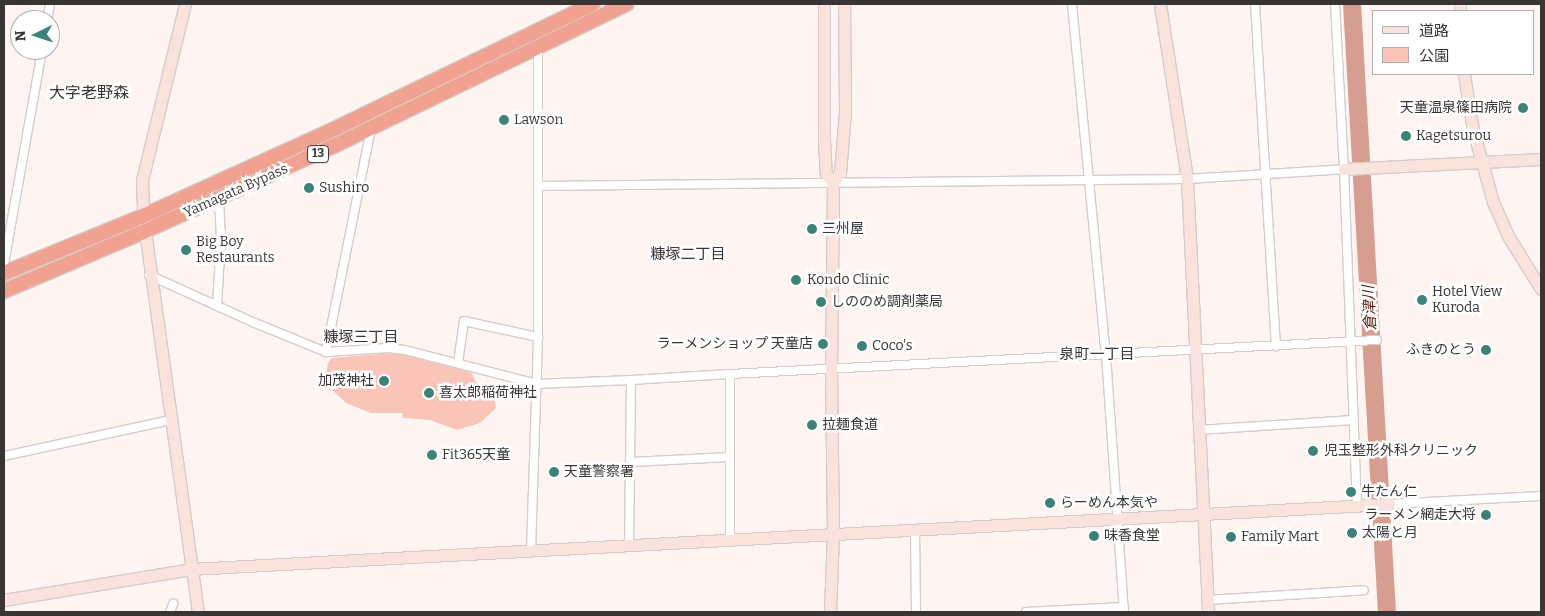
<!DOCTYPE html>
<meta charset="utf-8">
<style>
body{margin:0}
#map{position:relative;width:1545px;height:616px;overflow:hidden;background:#fef4f2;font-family:Bitter,"Noto Sans JP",serif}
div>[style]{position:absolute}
.green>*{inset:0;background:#fac5b9}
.river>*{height:18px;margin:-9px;padding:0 9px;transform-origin:9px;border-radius:9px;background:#d69e91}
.roads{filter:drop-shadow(1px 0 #d5ccca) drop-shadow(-1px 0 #d5ccca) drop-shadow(0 1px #d5ccca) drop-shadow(0 -1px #d5ccca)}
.street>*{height:8px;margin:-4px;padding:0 4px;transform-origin:4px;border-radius:4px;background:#fff}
.secondary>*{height:11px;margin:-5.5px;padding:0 5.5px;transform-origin:5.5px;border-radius:5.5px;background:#fae3dd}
.highway>*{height:14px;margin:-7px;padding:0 7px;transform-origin:7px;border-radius:7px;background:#f0a18f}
.dots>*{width:14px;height:14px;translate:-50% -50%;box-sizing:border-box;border:2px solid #fff;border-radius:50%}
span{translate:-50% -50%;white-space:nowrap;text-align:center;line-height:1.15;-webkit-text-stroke:5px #fff;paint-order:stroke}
.shield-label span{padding:1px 4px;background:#fff;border:1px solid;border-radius:4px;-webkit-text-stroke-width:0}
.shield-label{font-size:12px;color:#393534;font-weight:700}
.poi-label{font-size:14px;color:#393534}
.right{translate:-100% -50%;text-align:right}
.left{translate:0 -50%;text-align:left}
.street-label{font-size:14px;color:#393534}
.neighbourhood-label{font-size:15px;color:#393534}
.water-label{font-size:15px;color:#571507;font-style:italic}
.quarter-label{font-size:16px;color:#393534}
.frame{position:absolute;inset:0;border:5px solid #393534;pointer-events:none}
.legend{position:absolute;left:1372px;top:10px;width:162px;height:65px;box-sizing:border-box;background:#fff;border:1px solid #b0aeae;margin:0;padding:6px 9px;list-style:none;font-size:15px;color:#393534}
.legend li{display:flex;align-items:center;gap:10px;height:25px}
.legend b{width:25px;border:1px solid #b0aeae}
.north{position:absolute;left:10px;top:10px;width:50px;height:50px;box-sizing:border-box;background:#fff;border:1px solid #b0aeae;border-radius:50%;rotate:266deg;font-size:14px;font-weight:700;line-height:20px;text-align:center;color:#393534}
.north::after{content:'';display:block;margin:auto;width:18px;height:22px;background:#3c8278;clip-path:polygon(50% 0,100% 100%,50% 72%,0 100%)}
</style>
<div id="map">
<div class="green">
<i style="clip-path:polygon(391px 353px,407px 354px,472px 373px,475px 381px,494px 396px,496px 408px,480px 423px,457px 430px,430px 420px,403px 418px,402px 413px,371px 413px,346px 403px,329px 387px,326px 376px,328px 363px,332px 358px)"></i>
</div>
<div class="river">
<i style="left:1352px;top:4px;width:609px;rotate:86.71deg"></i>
</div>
<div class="roads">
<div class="street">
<i style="left:1072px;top:4px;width:353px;rotate:84.5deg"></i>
<i style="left:1106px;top:355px;width:258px;rotate:86deg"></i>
<i style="left:1255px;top:4px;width:343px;rotate:86.5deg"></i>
<i style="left:1335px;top:4px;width:165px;rotate:86.9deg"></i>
<i style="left:1344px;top:169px;width:337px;rotate:87.8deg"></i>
<i style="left:47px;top:20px;width:16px;rotate:-79deg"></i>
<i style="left:539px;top:186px;width:648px;rotate:-0.62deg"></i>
<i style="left:1187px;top:179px;width:157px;rotate:-3.6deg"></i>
<i style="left:4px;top:264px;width:217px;rotate:-79.9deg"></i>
<i style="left:149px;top:275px;width:116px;rotate:24.4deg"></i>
<i style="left:255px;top:323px;width:77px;rotate:22.2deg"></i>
<i style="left:326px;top:352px;width:62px;rotate:-3.7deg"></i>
<i style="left:388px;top:348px;width:17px;rotate:7deg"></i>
<i style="left:405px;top:350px;width:136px;rotate:14.4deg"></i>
<i style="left:537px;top:384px;width:94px;rotate:-2.4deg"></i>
<i style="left:217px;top:306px;width:67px;rotate:-86.6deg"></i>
<i style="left:221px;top:239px;width:40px;rotate:-92.9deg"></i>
<i style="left:326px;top:352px;width:227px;rotate:-78.6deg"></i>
<i style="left:458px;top:363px;width:42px;rotate:-81.9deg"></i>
<i style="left:464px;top:321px;width:76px;rotate:12.2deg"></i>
<i style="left:730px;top:374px;width:648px;rotate:-3.01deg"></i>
<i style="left:1198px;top:430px;width:156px;rotate:-3.7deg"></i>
<i style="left:4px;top:456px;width:170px;rotate:-12.2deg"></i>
<i style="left:630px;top:462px;width:100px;rotate:-2.9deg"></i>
<i style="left:1389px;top:504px;width:152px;rotate:-3deg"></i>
<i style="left:915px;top:530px;width:82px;rotate:89.3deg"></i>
<i style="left:629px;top:546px;width:166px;rotate:-89.3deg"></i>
<i style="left:631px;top:380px;width:99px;rotate:-3.5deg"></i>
<i style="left:730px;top:374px;width:166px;rotate:90deg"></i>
<i style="left:531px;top:550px;width:213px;rotate:-88.1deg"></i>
<i style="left:538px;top:337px;width:291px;rotate:-90deg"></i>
<i style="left:1207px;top:600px;width:157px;rotate:-3.6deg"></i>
<i style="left:170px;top:612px;width:9px;rotate:-69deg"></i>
<i style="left:1026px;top:612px;width:97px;rotate:-3deg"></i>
</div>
<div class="secondary">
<i style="left:185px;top:4px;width:181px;rotate:103.7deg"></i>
<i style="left:142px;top:180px;width:36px;rotate:88deg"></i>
<i style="left:143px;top:216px;width:400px;rotate:82.1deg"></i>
<i style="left:824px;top:4px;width:136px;rotate:90deg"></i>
<i style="left:824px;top:140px;width:34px;rotate:87deg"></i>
<i style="left:826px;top:174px;width:11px;rotate:52deg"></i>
<i style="left:833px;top:183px;width:187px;rotate:90.6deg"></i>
<i style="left:831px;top:370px;width:163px;rotate:89.3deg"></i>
<i style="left:833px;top:533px;width:79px;rotate:92.2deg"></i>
<i style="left:1160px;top:4px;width:177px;rotate:81.2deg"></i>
<i style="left:1187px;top:179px;width:434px;rotate:87.2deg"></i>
<i style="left:1460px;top:4px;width:7px;rotate:90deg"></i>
<i style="left:1464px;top:74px;width:57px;rotate:80.9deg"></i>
<i style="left:1473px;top:130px;width:75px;rotate:74.5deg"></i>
<i style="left:1493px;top:202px;width:37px;rotate:66deg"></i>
<i style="left:1508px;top:236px;width:62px;rotate:58.1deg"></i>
<i style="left:1344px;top:169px;width:197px;rotate:-2.9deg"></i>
<i style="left:833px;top:183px;width:12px;rotate:-55deg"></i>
<i style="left:840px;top:173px;width:61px;rotate:-85.3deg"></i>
<i style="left:845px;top:112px;width:108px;rotate:-90.5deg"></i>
<i style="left:4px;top:600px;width:190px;rotate:-9.4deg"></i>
<i style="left:191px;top:569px;width:1200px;rotate:-3.11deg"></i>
</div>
<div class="highway">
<i style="left:4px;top:273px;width:150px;rotate:-22.3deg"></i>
<i style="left:143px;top:216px;width:203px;rotate:-24.4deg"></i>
<i style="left:328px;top:132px;width:294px;rotate:-25.8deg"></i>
<i style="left:4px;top:291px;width:151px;rotate:-23deg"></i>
<i style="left:143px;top:232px;width:212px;rotate:-24.3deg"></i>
<i style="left:336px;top:145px;width:323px;rotate:-25.9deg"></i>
</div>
</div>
<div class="dots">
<i style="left:1523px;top:108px;background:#3c8278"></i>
<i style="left:504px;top:120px;background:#3c8278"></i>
<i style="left:1406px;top:136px;background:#3c8278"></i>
<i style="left:309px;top:188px;background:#3c8278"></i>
<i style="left:812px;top:229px;background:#3c8278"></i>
<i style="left:186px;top:250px;background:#3c8278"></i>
<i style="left:796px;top:280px;background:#3c8278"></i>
<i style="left:1422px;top:300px;background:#3c8278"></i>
<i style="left:821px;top:302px;background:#3c8278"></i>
<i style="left:823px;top:344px;background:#3c8278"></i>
<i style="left:862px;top:346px;background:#3c8278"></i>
<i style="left:1486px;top:350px;background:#3c8278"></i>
<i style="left:384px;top:381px;background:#3c8278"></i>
<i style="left:429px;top:393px;background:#3c8278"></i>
<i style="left:812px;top:425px;background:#3c8278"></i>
<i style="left:1313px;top:451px;background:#3c8278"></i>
<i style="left:432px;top:455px;background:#3c8278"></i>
<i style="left:554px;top:472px;background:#3c8278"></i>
<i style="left:1351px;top:492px;background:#3c8278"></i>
<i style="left:1050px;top:503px;background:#3c8278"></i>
<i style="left:1486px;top:515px;background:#3c8278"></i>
<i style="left:1352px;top:533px;background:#3c8278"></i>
<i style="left:1094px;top:536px;background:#3c8278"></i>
<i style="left:1231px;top:537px;background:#3c8278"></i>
</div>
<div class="shield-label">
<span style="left:318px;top:154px">13</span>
</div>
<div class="poi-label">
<span class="right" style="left:1512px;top:108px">天童温泉篠田病院</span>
<span class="left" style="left:514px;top:120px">Lawson</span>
<span class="left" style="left:1416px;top:136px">Kagetsurou</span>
<span class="left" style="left:319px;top:188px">Sushiro</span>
<span class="left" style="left:822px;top:229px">三州屋</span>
<span class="left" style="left:196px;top:250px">Big Boy<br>Restaurants</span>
<span class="left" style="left:807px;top:280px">Kondo Clinic</span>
<span class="left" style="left:1432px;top:300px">Hotel View<br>Kuroda</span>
<span class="left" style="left:831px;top:302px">しののめ調剤薬局</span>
<span class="right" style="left:813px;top:344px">ラーメンショップ 天童店</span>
<span class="left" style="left:872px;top:346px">Coco's</span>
<span class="right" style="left:1476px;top:350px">ふきのとう</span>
<span class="right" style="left:374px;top:381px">加茂神社</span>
<span class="left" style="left:439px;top:393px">喜太郎稲荷神社</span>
<span class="left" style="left:822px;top:425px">拉麺食道</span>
<span class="left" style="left:1324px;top:451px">児玉整形外科クリニック</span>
<span class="left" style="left:442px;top:455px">Fit365天童</span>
<span class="left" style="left:564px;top:472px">天童警察署</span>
<span class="left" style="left:1361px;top:492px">牛たん仁</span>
<span class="left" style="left:1060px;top:503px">らーめん本気や</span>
<span class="right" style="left:1476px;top:515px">ラーメン網走大将</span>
<span class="left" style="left:1362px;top:533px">太陽と月</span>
<span class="left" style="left:1104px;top:536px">味香食堂</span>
<span class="left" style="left:1241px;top:537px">Family Mart</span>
</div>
<div class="street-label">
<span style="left:236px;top:191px;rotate:-24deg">Yamagata Bypass</span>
</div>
<div class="neighbourhood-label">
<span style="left:688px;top:255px">糠塚二丁目</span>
<span style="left:361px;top:338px">糠塚三丁目</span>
<span style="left:1097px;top:355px">泉町一丁目</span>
</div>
<div class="water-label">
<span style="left:1370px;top:308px;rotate:-93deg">倉津川</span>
</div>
<div class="quarter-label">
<span style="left:89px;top:93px">大字老野森</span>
</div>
<div class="frame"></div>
<ul class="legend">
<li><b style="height:6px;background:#fae3dd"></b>道路</li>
<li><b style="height:14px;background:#fac5b9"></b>公園</li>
</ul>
<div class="north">N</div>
</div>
